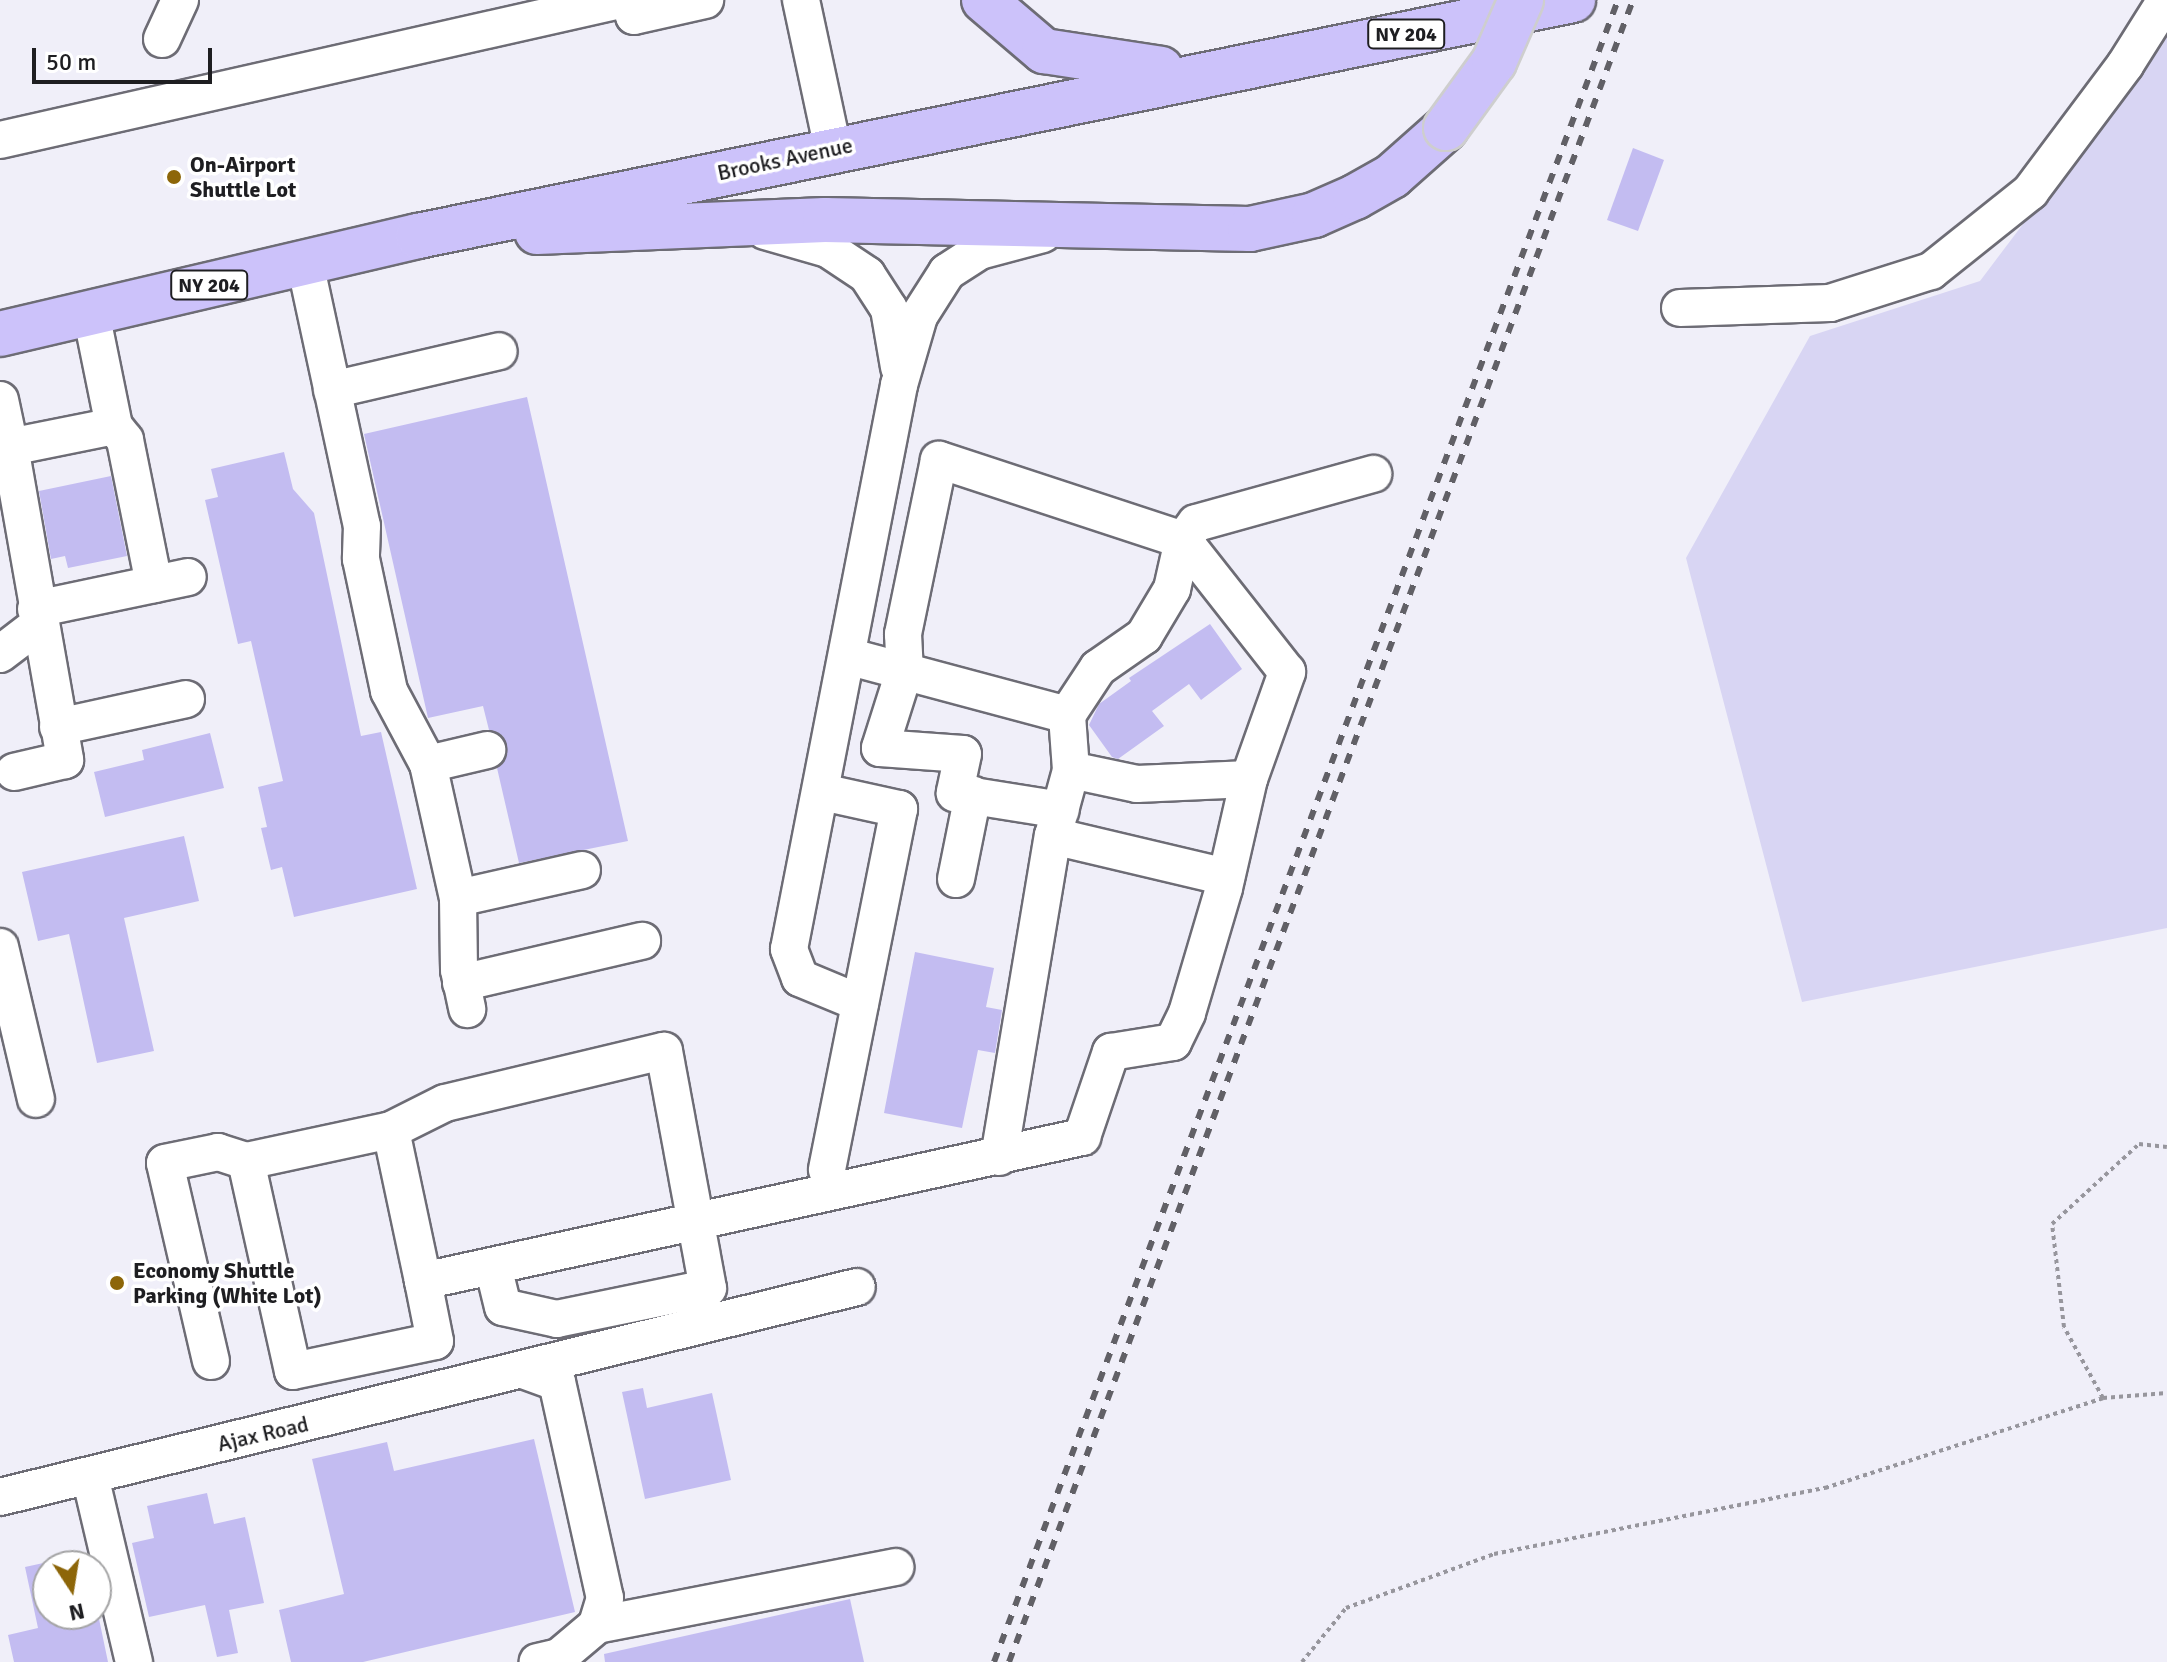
<!DOCTYPE html>
<style>
body{margin:0}
#map{position:relative;width:2167px;height:1662px;overflow:hidden;background:#f0eff9;font-family:Signika,sans-serif}
div>[style]{position:absolute}
.green>*{inset:0;background:#d8d5f3}
.building>*{inset:0;background:#c3bcf1}
.path>*{height:4px;margin-top:-2px;transform-origin:0;background:repeating-linear-gradient(90deg,#97969d 0 4px,transparent 0 8px)}
.roads{filter:drop-shadow(2px 0 #6d6c75) drop-shadow(-2px 0 #6d6c75) drop-shadow(0 2px #6d6c75) drop-shadow(0 -2px #6d6c75)}
.minor>*{height:36px;margin:-18px;padding:0 18px;transform-origin:18px;border-radius:18px;background:#fff}
.major>*{height:44px;margin:-22px;padding:0 22px;transform-origin:22px;border-radius:22px;background:#ccc2fa}
.rail>*{height:6px;margin-top:-3px;transform-origin:0;background:repeating-linear-gradient(90deg,#616066 0 10px,transparent 0 20px)}
.bridges{filter:drop-shadow(2px 0 #cecece) drop-shadow(-2px 0 #cecece) drop-shadow(0 2px #cecece) drop-shadow(0 -2px #cecece)}
.major-bridge>*{height:44px;margin:-22px;padding:0 22px;transform-origin:22px;border-radius:22px;background:#ccc2fa}
.dots>*{width:22px;height:22px;translate:-50% -50%;box-sizing:border-box;border:4px solid #fff;border-radius:50%}
span{translate:-50% -50%;white-space:nowrap;text-align:center;line-height:1.15;-webkit-text-stroke:7px #fff;paint-order:stroke}
.shield-label span{padding:2px 6px;background:#fff;border:2px solid;border-radius:6px;-webkit-text-stroke-width:0}
.shield-label{font-size:20px;color:#1e1e21;font-weight:700}
.street-label{font-size:22px;color:#1e1e21}
.poi-label{font-size:22px;color:#1e1e21;font-weight:700}
.left{translate:0 -50%;text-align:left}
.north{position:absolute;left:32px;top:1550px;width:80px;height:80px;box-sizing:border-box;background:#fff;border:2px solid #a5a5a6;border-radius:50%;rotate:168deg;font-size:22px;font-weight:700;line-height:32px;text-align:center;color:#1e1e21}
.north::after{content:'';display:block;margin:auto;width:28px;height:36px;background:#8d6609;clip-path:polygon(50% 0,100% 100%,50% 72%,0 100%)}
.scale{position:absolute;left:32px;top:48px;width:180px;height:36px;box-sizing:border-box;border:4px solid #1e1e21;border-top:0;padding-left:10px;font-size:24px;line-height:28px;white-space:nowrap;color:#1e1e21;-webkit-text-stroke:6px #fff;paint-order:stroke}
</style>
<div id="map">
<div class="green">
<i style="clip-path:polygon(2167px 33px,2167px 928px,1802px 1002px,1686px 558px,1810px 336px,1980px 281px)"></i>
</div>
<div class="building">
<i style="clip-path:polygon(1633px 148px,1664px 160px,1638px 231px,1607px 220px)"></i>
<i style="clip-path:polygon(527px 397px,628px 841px,519px 863px,497px 768px,507px 755px,503px 736px,489px 730px,483px 706px,428px 718px,364px 434px)"></i>
<i style="clip-path:polygon(284px 452px,293px 489px,314px 513px,361px 736px,381px 732px,417px 889px,294px 917px,282px 867px,271px 870px,261px 828px,267px 827px,258px 787px,283px 781px,251px 641px,238px 644px,205px 500px,218px 497px,211px 469px)"></i>
<i style="clip-path:polygon(111px 476px,127px 556px,68px 568px,65px 556px,51px 559px,39px 491px)"></i>
<i style="clip-path:polygon(1210px 624px,1242px 669px,1201px 700px,1189px 684px,1152px 711px,1164px 726px,1118px 759px,1112px 757px,1089px 725px,1099px 704px,1131px 681px,1129px 678px)"></i>
<i style="clip-path:polygon(210px 733px,224px 788px,105px 817px,94px 772px,144px 760px,142px 750px)"></i>
<i style="clip-path:polygon(184px 836px,199px 901px,124px 918px,154px 1051px,97px 1063px,69px 934px,38px 941px,22px 872px)"></i>
<i style="clip-path:polygon(915px 952px,994px 968px,986px 1007px,1002px 1010px,995px 1053px,978px 1050px,962px 1128px,884px 1113px)"></i>
<i style="clip-path:polygon(643px 1388px,647px 1408px,712px 1393px,731px 1480px,645px 1499px,622px 1392px)"></i>
<i style="clip-path:polygon(534px 1439px,575px 1612px,363px 1662px,291px 1662px,279px 1610px,344px 1594px,312px 1459px,387px 1442px,394px 1471px)"></i>
<i style="clip-path:polygon(207px 1493px,214px 1524px,245px 1517px,264px 1603px,229px 1610px,238px 1653px,217px 1657px,205px 1605px,149px 1617px,132px 1543px,154px 1538px,147px 1506px)"></i>
<i style="clip-path:polygon(48px 1562px,48px 1614px,98px 1614px,108px 1662px,14px 1662px,8px 1635px,38px 1628px,25px 1567px)"></i>
<i style="clip-path:polygon(850px 1599px,864px 1662px,605px 1662px,604px 1654px)"></i>
</div>
<div class="path">
<i style="left:2103px;top:1398px;width:81px;rotate:-118.8deg"></i>
<i style="left:2064px;top:1327px;width:104px;rotate:-96.6deg"></i>
<i style="left:2052px;top:1224px;width:118px;rotate:-42.6deg"></i>
<i style="left:2139px;top:1144px;width:28px;rotate:6deg"></i>
<i style="left:1302px;top:1662px;width:70px;rotate:-50.8deg"></i>
<i style="left:1346px;top:1608px;width:158px;rotate:-20deg"></i>
<i style="left:1494px;top:1554px;width:338px;rotate:-11.3deg"></i>
<i style="left:1825px;top:1488px;width:292px;rotate:-17.9deg"></i>
<i style="left:2103px;top:1398px;width:64px;rotate:-4.5deg"></i>
</div>
<div class="roads">
<div class="minor">
<i style="left:631px;top:0;width:16px;rotate:79deg"></i>
<i style="left:634px;top:16px;width:73px;rotate:-12.7deg"></i>
<i style="left:801px;top:0;width:152px;rotate:77.9deg"></i>
<i style="left:162px;top:39px;width:43px;rotate:-65.2deg"></i>
<i style="left:0;top:140px;width:636px;rotate:-12.72deg"></i>
<i style="left:765px;top:231px;width:66px;rotate:15.9deg"></i>
<i style="left:828px;top:249px;width:47px;rotate:33.7deg"></i>
<i style="left:867px;top:275px;width:40px;rotate:57.1deg"></i>
<i style="left:889px;top:309px;width:59px;rotate:80.2deg"></i>
<i style="left:305px;top:263px;width:269px;rotate:77.8deg"></i>
<i style="left:362px;top:526px;width:33px;rotate:92deg"></i>
<i style="left:361px;top:559px;width:135px;rotate:78deg"></i>
<i style="left:389px;top:691px;width:83px;rotate:61.9deg"></i>
<i style="left:428px;top:764px;width:137px;rotate:77.4deg"></i>
<i style="left:458px;top:898px;width:72px;rotate:89.2deg"></i>
<i style="left:459px;top:970px;width:40px;rotate:78deg"></i>
<i style="left:1680px;top:308px;width:150px;rotate:-1.9deg"></i>
<i style="left:1830px;top:303px;width:106px;rotate:-17.6deg"></i>
<i style="left:1931px;top:271px;width:127px;rotate:-38.6deg"></i>
<i style="left:2030px;top:192px;width:159px;rotate:-53.2deg"></i>
<i style="left:2125px;top:65px;width:77px;rotate:-57.8deg"></i>
<i style="left:332px;top:390px;width:171px;rotate:-13.1deg"></i>
<i style="left:0;top:400px;width:48px;rotate:78deg"></i>
<i style="left:10px;top:447px;width:106px;rotate:-11.4deg"></i>
<i style="left:114px;top:426px;width:115px;rotate:-101.5deg"></i>
<i style="left:114px;top:426px;width:18px;rotate:52deg"></i>
<i style="left:125px;top:440px;width:147px;rotate:78.6deg"></i>
<i style="left:10px;top:447px;width:318px;rotate:80deg"></i>
<i style="left:65px;top:760px;width:52px;rotate:166.8deg"></i>
<i style="left:36px;top:609px;width:155px;rotate:-11.9deg"></i>
<i style="left:0;top:654px;width:48px;rotate:-37.3deg"></i>
<i style="left:847px;top:656px;width:228px;rotate:15deg"></i>
<i style="left:58px;top:727px;width:131px;rotate:-12.3deg"></i>
<i style="left:428px;top:764px;width:61px;rotate:-13.3deg"></i>
<i style="left:1071px;top:770px;width:67px;rotate:12deg"></i>
<i style="left:1137px;top:784px;width:112px;rotate:-2.6deg"></i>
<i style="left:822px;top:792px;width:79px;rotate:12.4deg"></i>
<i style="left:899px;top:809px;width:368px;rotate:101.3deg"></i>
<i style="left:1053px;top:836px;width:178px;rotate:13.3deg"></i>
<i style="left:956px;top:879px;width:86px;rotate:-78.6deg"></i>
<i style="left:458px;top:898px;width:127px;rotate:-12.7deg"></i>
<i style="left:0;top:947px;width:156px;rotate:76.7deg"></i>
<i style="left:461px;top:983px;width:186px;rotate:-13.1deg"></i>
<i style="left:860px;top:1003px;width:65px;rotate:-157.4deg"></i>
<i style="left:800px;top:978px;width:31px;rotate:-111deg"></i>
<i style="left:789px;top:949px;width:575px;rotate:-78.96deg"></i>
<i style="left:899px;top:385px;width:72px;rotate:-73.8deg"></i>
<i style="left:919px;top:316px;width:52px;rotate:-57.5deg"></i>
<i style="left:947px;top:272px;width:38px;rotate:-33deg"></i>
<i style="left:979px;top:251px;width:66px;rotate:-14.9deg"></i>
<i style="left:391px;top:1130px;width:60px;rotate:-26.6deg"></i>
<i style="left:445px;top:1103px;width:225px;rotate:-13.4deg"></i>
<i style="left:664px;top:1051px;width:241px;rotate:79.5deg"></i>
<i style="left:708px;top:1288px;width:154px;rotate:168.4deg"></i>
<i style="left:557px;top:1319px;width:55px;rotate:-167.5deg"></i>
<i style="left:503px;top:1307px;width:42px;rotate:-103.7deg"></i>
<i style="left:999px;top:1157px;width:326px;rotate:-80.5deg"></i>
<i style="left:1053px;top:836px;width:68px;rotate:-74.7deg"></i>
<i style="left:1071px;top:770px;width:55px;rotate:-94.2deg"></i>
<i style="left:1067px;top:715px;width:56px;rotate:-56.6deg"></i>
<i style="left:1098px;top:668px;width:56px;rotate:-34.8deg"></i>
<i style="left:1144px;top:636px;width:55px;rotate:-59.2deg"></i>
<i style="left:1172px;top:589px;width:50px;rotate:-77.3deg"></i>
<i style="left:1183px;top:540px;width:21px;rotate:-53deg"></i>
<i style="left:1196px;top:523px;width:184px;rotate:-15.5deg"></i>
<i style="left:423px;top:1281px;width:154px;rotate:-102deg"></i>
<i style="left:391px;top:1130px;width:148px;rotate:167.9deg"></i>
<i style="left:246px;top:1161px;width:215px;rotate:77.4deg"></i>
<i style="left:293px;top:1371px;width:145px;rotate:-11.9deg"></i>
<i style="left:435px;top:1341px;width:61px;rotate:-101.3deg"></i>
<i style="left:423px;top:1281px;width:675px;rotate:-12.33deg"></i>
<i style="left:1082px;top:1137px;width:90px;rotate:-71.2deg"></i>
<i style="left:1111px;top:1052px;width:63px;rotate:-9.2deg"></i>
<i style="left:1173px;top:1042px;width:32px;rotate:-64deg"></i>
<i style="left:1187px;top:1013px;width:130px;rotate:-73.5deg"></i>
<i style="left:1224px;top:888px;width:112px;rotate:-77.1deg"></i>
<i style="left:1249px;top:779px;width:114px;rotate:-70.4deg"></i>
<i style="left:1287px;top:672px;width:168px;rotate:-128.2deg"></i>
<i style="left:1183px;top:540px;width:257px;rotate:-161.8deg"></i>
<i style="left:939px;top:460px;width:178px;rotate:101.7deg"></i>
<i style="left:903px;top:634px;width:35px;rotate:87deg"></i>
<i style="left:905px;top:669px;width:83px;rotate:107.6deg"></i>
<i style="left:880px;top:748px;width:83px;rotate:4.1deg"></i>
<i style="left:963px;top:754px;width:40px;rotate:102deg"></i>
<i style="left:955px;top:793px;width:107px;rotate:9.1deg"></i>
<i style="left:211px;top:1361px;width:203px;rotate:-103.1deg"></i>
<i style="left:165px;top:1163px;width:54px;rotate:-11.7deg"></i>
<i style="left:218px;top:1152px;width:29px;rotate:18deg"></i>
<i style="left:526px;top:1371px;width:33px;rotate:20deg"></i>
<i style="left:557px;top:1382px;width:221px;rotate:77.5deg"></i>
<i style="left:605px;top:1598px;width:28px;rotate:107deg"></i>
<i style="left:597px;top:1625px;width:50px;rotate:139.9deg"></i>
<i style="left:559px;top:1657px;width:22px;rotate:167deg"></i>
<i style="left:90px;top:1476px;width:191px;rotate:76.7deg"></i>
<i style="left:0;top:1497px;width:882px;rotate:-13.77deg"></i>
<i style="left:597px;top:1625px;width:304px;rotate:-11deg"></i>
</div>
<div class="major">
<i style="left:984px;top:0;width:79px;rotate:40.4deg"></i>
<i style="left:1044px;top:51px;width:118px;rotate:8.7deg"></i>
<i style="left:537px;top:232px;width:288px;rotate:-2.4deg"></i>
<i style="left:825px;top:220px;width:425px;rotate:1.2deg"></i>
<i style="left:1250px;top:229px;width:66px;rotate:-12.3deg"></i>
<i style="left:1314px;top:215px;width:45px;rotate:-23.7deg"></i>
<i style="left:1355px;top:197px;width:43px;rotate:-29.6deg"></i>
<i style="left:1392px;top:176px;width:72px;rotate:-41.6deg"></i>
<i style="left:0;top:334px;width:429px;rotate:-13.2deg"></i>
<i style="left:418px;top:236px;width:1179px;rotate:-11.55deg"></i>
</div>
</div>
<div class="rail">
<i style="left:994px;top:1662px;width:1775px;rotate:-69.42deg"></i>
<i style="left:1009px;top:1662px;width:1775px;rotate:-69.42deg"></i>
</div>
<div class="bridges">
<div class="major-bridge">
<i style="left:1446px;top:128px;width:82px;rotate:-54deg"></i>
<i style="left:1494px;top:62px;width:68px;rotate:-66.5deg"></i>
</div>
</div>
<div class="dots">
<i style="left:174px;top:177px;background:#8d6609"></i>
<i style="left:117px;top:1283px;background:#8d6609"></i>
</div>
<div class="shield-label">
<span style="left:1406px;top:34px">NY 204</span>
<span style="left:209px;top:285px">NY 204</span>
</div>
<div class="street-label">
<span style="left:785px;top:159px;rotate:-12deg">Brooks Avenue</span>
<span style="left:263px;top:1434px;rotate:-13deg">Ajax Road</span>
</div>
<div class="poi-label">
<span class="left" style="left:190px;top:177px">On-Airport<br>Shuttle Lot</span>
<span class="left" style="left:133px;top:1283px">Economy Shuttle<br>Parking (White Lot)</span>
</div>
<div class="north">N</div>
<div class="scale">50 m</div>
</div>
